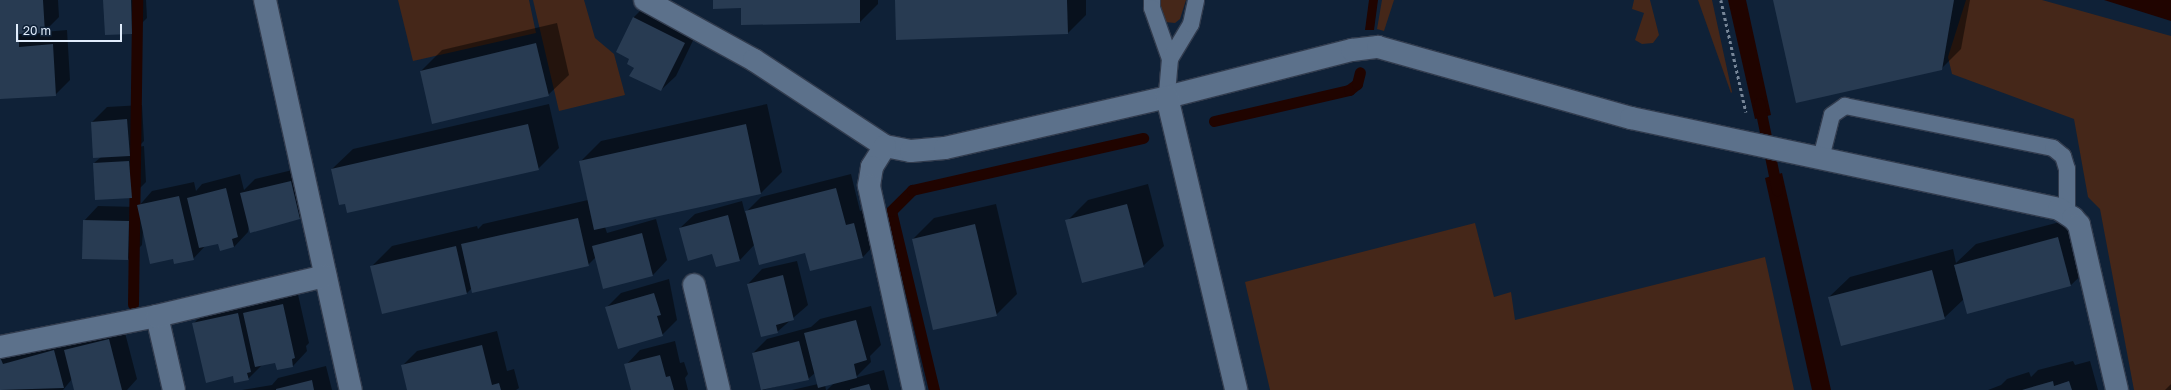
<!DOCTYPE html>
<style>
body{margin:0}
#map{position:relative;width:2171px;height:390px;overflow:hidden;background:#0f2137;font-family:"Golos Text",sans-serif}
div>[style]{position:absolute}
.green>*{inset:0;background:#452719}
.water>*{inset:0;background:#200400}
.shadow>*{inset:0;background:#0007}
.stream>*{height:11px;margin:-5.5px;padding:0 5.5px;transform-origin:5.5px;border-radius:5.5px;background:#200400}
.building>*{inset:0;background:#283b52}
.path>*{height:2.5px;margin-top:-1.25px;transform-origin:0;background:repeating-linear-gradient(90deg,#778698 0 3px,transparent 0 6px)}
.roads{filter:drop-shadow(1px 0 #323c4e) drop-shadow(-1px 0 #323c4e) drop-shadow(0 1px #323c4e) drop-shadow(0 -1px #323c4e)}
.service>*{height:16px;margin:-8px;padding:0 8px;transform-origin:8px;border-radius:8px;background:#5c718b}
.minor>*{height:22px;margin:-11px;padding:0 11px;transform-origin:11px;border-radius:11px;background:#5c718b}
.tertiary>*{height:22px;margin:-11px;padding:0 11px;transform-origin:11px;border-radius:11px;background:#5c718b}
span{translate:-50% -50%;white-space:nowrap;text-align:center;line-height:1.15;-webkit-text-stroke:3.5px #0f2137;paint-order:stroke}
.scale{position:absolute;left:16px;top:24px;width:106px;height:18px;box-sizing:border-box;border:2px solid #e1edfc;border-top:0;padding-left:5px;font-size:12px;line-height:14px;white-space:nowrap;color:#e1edfc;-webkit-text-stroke:3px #0f2137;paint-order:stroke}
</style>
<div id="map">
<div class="green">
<i style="clip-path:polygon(398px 0,529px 0,536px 33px,413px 61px)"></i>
<i style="clip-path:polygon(533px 0,584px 0,595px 38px,614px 54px,625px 95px,559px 111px)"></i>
<i style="clip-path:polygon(1161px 0,1186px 0,1180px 19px,1175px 23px,1165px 22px,1161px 15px)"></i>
<i style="clip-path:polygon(1382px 0,1394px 0,1384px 31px,1377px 29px)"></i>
<i style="clip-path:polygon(1634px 0,1650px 0,1659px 35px,1653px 43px,1642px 44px,1635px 40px,1644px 13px,1632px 9px)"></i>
<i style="clip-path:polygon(1698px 0,1712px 0,1732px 92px,1731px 93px)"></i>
<i style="clip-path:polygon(1966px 0,2042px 0,2171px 36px,2171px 390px,2134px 390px,2100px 209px,2088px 197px,2074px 119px,1952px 74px,1948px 57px)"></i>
<i style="clip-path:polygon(1475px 223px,1494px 297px,1511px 292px,1515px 320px,1765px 257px,1794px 390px,1270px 390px,1245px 282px)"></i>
</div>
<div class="water">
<i style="clip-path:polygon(1369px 0,1378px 0,1374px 30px,1365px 30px)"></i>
<i style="clip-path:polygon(1728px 0,1746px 0,1771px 115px,1755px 119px)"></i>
<i style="clip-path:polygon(2104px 0,2171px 0,2171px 21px)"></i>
<i style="clip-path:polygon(1782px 173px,1831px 390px,1812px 390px,1765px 178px)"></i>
</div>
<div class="shadow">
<i style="clip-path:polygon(0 0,58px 0,59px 17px,44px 32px,67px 30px,70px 80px,55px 95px,0 98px)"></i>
<i style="clip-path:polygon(104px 0,146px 0,147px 18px,132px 33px)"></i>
<i style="clip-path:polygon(714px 0,878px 0,878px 4px,860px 22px,742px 7px)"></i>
<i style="clip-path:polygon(896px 0,1086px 0,1086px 15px,1068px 33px,897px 39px)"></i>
<i style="clip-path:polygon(1774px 0,1970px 0,1961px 49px,1941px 69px)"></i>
<i style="clip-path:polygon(648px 3px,699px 28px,676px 76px,661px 90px,635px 67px,631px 58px,633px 18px)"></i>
<i style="clip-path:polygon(557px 23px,569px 75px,548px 95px,421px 71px,442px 50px)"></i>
<i style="clip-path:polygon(549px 104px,559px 148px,538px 169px,345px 202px,332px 169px,353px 149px)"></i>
<i style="clip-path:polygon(767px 104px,782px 172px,761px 193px,605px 227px,607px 233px,656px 219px,667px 260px,653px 275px,604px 288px,596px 257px,588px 265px,472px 288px,467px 293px,372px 266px,392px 246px,477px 226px,478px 229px,483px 224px,588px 200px,580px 162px,601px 141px)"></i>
<i style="clip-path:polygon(142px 105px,144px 141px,138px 147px,144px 146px,146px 182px,131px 197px,94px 163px,101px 157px,92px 122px,107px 107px)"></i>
<i style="clip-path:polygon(305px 167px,314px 204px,300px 218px,249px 225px,248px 232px,234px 247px,219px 242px,206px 245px,193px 259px,143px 230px,142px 245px,128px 259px,84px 221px,98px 206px,138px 207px,152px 191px,194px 182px,196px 191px,202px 184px,240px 174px,244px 190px,255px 179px)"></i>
<i style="clip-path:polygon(851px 174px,860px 211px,869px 209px,877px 242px,863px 257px,811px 270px,806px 252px,755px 244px,740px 260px,680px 228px,695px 214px,742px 201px,745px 213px,761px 197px)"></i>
<i style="clip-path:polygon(1148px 184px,1164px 246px,1143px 266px,1067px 221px,1088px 200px)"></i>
<i style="clip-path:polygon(996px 204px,1017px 294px,996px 315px,913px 239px,934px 218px)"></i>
<i style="clip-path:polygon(2079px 217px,2092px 265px,2071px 285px,1964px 299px,1944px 318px,1829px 297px,1850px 277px,1953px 249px,1956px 263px,1976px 244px)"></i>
<i style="clip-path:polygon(797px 261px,808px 305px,777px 332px,748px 284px,762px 269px)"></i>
<i style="clip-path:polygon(669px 279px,677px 320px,662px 335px,606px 308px,621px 293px)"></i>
<i style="clip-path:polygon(297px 290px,309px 343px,306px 346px,307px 351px,293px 366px,276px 362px,262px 365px,248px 379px,233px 375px,193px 324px,208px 309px)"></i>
<i style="clip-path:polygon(871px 306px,881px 345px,870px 356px,871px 362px,855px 378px,884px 370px,889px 390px,827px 390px,835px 382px,825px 385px,826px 390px,792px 390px,818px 384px,815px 373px,808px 379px,762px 390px,753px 353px,767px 339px,811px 327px,820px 319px)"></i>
<i style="clip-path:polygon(123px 325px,137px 379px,127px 390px,75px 390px,72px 379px,63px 390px,0 390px,0 347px,68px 336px,70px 344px,79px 336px)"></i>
<i style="clip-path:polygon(497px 331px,507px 371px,514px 369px,519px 388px,516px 390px,408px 390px,402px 366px,417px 351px)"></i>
<i style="clip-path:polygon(675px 341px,680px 363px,684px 362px,688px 374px,685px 378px,688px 390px,632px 390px,626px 365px,640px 350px)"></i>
<i style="clip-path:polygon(2073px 361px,2075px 365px,2090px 361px,2098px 390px,1988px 390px,2001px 385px,2007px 379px,2029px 372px,2031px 377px,2038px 370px)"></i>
<i style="clip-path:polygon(326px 366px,332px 390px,242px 390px,272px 385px,278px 378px)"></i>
<i style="clip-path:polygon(2171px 384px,2171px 390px,2165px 390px)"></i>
</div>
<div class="stream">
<i style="left:1759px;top:103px;width:89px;rotate:78.3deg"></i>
<i style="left:1214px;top:121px;width:139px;rotate:-12.9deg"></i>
<i style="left:1349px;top:90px;width:10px;rotate:-37deg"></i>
<i style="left:1357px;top:84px;width:12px;rotate:-76deg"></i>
<i style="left:133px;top:304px;width:304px;rotate:-89.2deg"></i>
<i style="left:934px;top:390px;width:184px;rotate:-103.5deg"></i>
<i style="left:891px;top:211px;width:30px;rotate:-45deg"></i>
<i style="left:912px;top:190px;width:237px;rotate:-12.7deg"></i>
</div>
<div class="building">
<i style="clip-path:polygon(0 0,43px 0,45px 33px,19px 34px,19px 47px,53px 44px,56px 96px,0 99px)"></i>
<i style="clip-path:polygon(103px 0,131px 0,132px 34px,105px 35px)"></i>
<i style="clip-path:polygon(713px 0,860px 0,860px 23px,741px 25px,741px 8px,713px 9px)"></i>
<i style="clip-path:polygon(895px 0,1067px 0,1068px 34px,896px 40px)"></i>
<i style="clip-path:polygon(1773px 0,1954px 0,1942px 70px,1796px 103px)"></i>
<i style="clip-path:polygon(633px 17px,685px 43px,661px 91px,629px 76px,634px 68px,627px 64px,629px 59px,616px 52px)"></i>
<i style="clip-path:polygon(536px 43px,549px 96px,432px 124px,420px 71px)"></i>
<i style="clip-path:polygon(127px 119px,130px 156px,93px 158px,91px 122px)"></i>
<i style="clip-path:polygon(528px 124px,539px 170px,347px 213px,345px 204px,339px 205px,331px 169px)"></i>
<i style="clip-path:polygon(746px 124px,761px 194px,594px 230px,579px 161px)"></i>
<i style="clip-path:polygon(129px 161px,132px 198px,95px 200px,93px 163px)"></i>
<i style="clip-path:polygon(291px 181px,300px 219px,250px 233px,240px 193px)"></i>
<i style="clip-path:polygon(226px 188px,238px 237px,232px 239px,234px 247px,220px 251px,218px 244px,199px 248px,187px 198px)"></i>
<i style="clip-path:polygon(836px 188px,846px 225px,854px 223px,863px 258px,810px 271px,805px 253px,759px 265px,745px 211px)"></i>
<i style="clip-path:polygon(179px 196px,194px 260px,174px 264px,173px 259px,150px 264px,137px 205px)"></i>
<i style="clip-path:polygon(1127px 204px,1144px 267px,1082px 283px,1065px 220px)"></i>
<i style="clip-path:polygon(728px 215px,740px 261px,716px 267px,712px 254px,688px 261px,679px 228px)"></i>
<i style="clip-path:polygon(578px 218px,589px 266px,472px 293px,461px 244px)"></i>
<i style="clip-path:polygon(83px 220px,129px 221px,128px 260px,82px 259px)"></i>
<i style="clip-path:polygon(975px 224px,997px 316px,933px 330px,912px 239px)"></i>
<i style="clip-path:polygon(642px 233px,653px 276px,603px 289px,592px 246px)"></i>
<i style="clip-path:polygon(2058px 237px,2071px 286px,1967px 314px,1954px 265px)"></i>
<i style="clip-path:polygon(456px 246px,467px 294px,382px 314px,370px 266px)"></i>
<i style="clip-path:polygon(1932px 270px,1945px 319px,1841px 346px,1828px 297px)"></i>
<i style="clip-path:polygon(783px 275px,794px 320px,776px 325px,778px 333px,761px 337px,747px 284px)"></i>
<i style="clip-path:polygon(654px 293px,661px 315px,657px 316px,663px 336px,618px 349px,605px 307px)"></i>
<i style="clip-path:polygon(283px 304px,295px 358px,292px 359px,293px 367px,277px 370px,275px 363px,255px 367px,243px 313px)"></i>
<i style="clip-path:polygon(238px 313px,251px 372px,247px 373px,249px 380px,234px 383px,233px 376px,206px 383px,192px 323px)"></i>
<i style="clip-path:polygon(856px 320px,867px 360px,854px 364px,857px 378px,818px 388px,804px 333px)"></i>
<i style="clip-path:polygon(109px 339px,122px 390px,74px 390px,64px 350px)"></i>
<i style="clip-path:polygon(799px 341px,809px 380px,761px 390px,752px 353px)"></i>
<i style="clip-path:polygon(482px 345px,492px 385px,499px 383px,501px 390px,407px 390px,401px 365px)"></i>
<i style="clip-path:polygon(54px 350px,64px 388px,0 390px,0 357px,3px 364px)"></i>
<i style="clip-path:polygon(660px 355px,666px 377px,670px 376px,674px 390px,631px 390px,624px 364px)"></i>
<i style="clip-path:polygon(312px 380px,314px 390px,276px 390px,276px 389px)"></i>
<i style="clip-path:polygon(2053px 381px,2054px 386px,2069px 381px,2072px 390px,2022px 390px)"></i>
<i style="clip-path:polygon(869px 384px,871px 390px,850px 390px,850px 389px)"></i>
</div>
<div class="path">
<i style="left:1721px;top:0;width:115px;rotate:77.4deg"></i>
</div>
<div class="roads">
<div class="service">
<i style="left:1152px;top:0;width:8px;rotate:90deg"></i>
<i style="left:1152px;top:8px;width:54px;rotate:70.6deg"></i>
<i style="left:1170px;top:59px;width:38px;rotate:95deg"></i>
<i style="left:1170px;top:59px;width:41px;rotate:-59deg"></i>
<i style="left:1191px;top:24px;width:25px;rotate:-78deg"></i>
<i style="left:1821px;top:158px;width:44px;rotate:-75.7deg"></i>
<i style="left:1832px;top:115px;width:16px;rotate:-35deg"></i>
<i style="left:1845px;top:106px;width:212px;rotate:11.4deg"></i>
<i style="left:2053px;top:148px;width:13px;rotate:39deg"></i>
<i style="left:2063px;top:156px;width:14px;rotate:73deg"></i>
<i style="left:2067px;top:169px;width:44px;rotate:90deg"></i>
</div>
<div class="minor">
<i style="left:265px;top:0;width:399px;rotate:77.6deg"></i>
<i style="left:645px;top:0;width:124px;rotate:28.8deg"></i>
<i style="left:754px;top:60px;width:157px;rotate:33.3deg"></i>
<i style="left:885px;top:146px;width:26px;rotate:11deg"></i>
<i style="left:911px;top:151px;width:34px;rotate:-5deg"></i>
<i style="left:945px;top:148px;width:228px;rotate:-12.9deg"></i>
<i style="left:1167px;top:97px;width:191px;rotate:-14.3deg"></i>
<i style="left:1352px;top:50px;width:26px;rotate:-7deg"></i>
<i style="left:1378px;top:47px;width:263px;rotate:15.7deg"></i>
<i style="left:1631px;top:118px;width:438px;rotate:12deg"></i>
<i style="left:2059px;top:209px;width:17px;rotate:33deg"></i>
<i style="left:2073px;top:218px;width:9px;rotate:49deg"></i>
<i style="left:2079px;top:225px;width:169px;rotate:77deg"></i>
<i style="left:885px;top:146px;width:25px;rotate:122deg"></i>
<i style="left:872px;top:167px;width:19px;rotate:99deg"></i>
<i style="left:869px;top:186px;width:209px;rotate:77.6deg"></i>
<i style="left:694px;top:285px;width:108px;rotate:76.6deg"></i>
<i style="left:157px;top:316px;width:76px;rotate:77.1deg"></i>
<i style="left:0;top:347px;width:160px;rotate:-11.2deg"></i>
<i style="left:157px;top:316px;width:173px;rotate:-13.4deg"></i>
</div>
<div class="tertiary">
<i style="left:1167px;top:97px;width:301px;rotate:76.7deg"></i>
</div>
</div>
<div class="scale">20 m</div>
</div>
